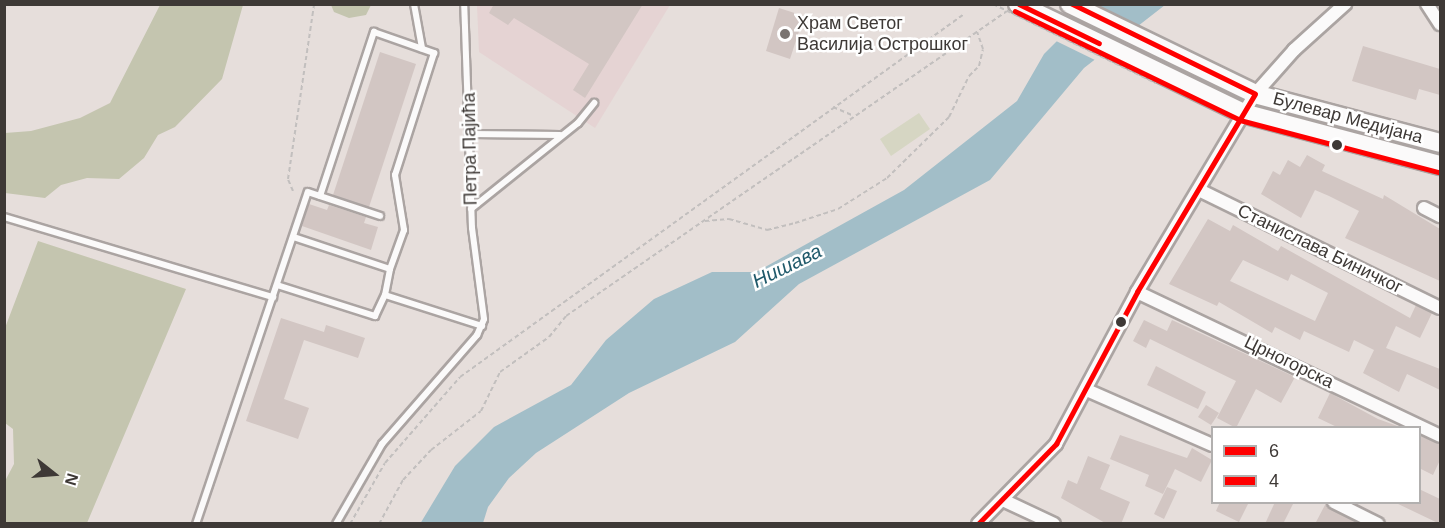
<!DOCTYPE html>
<meta charset="utf-8">
<style>
body{margin:0}
#map{position:relative;width:1445px;height:528px;overflow:hidden;background:#e6dedb;font-family:Arial,sans-serif}
div>[style]{position:absolute}
.commercial>*{inset:0;background:#e5d3d3}
.green>*{inset:0;background:#d6d6c3}
.forest>*{inset:0;background:#c4c5af}
.water>*{inset:0;background:#a2bec8}
.pier>*{inset:0;background:#e6dedb}
.building>*{inset:0;background:#d2c6c3}
.path>*{height:2px;margin-top:-1px;transform-origin:0;background:repeating-linear-gradient(90deg,#c2bfbe 0 4.5px,transparent 0 7.5px)}
.roads{filter:drop-shadow(2px 0 #aba4a2) drop-shadow(-2px 0 #aba4a2) drop-shadow(0 2px #aba4a2) drop-shadow(0 -2px #aba4a2)}
.lane>*{height:6px;margin:-3px;padding:0 3px;transform-origin:3px;border-radius:3px;background:#fbfafa}
.street>*{height:12px;margin:-6px;padding:0 6px;transform-origin:6px;border-radius:6px;background:#fbfafa}
.secondary>*{height:18px;margin:-9px;padding:0 9px;transform-origin:9px;border-radius:9px;background:#fbfafa}
.path-bridge>*{height:2px;margin-top:-1px;transform-origin:0;background:repeating-linear-gradient(90deg,#c2bfbe 0 4.5px,transparent 0 7.5px)}
.bus-1>*{height:4.5px;margin:-2.25px;padding:0 2.25px;transform-origin:2.25px;border-radius:2.25px;background:#f00}
.bus-2>*{height:4.5px;margin:-2.25px;padding:0 2.25px;transform-origin:2.25px;border-radius:2.25px;background:#f00}
.dots>*{width:16px;height:16px;translate:-50% -50%;box-sizing:border-box;border:3px solid #fff;border-radius:50%}
span{translate:-50% -50%;white-space:nowrap;text-align:center;line-height:1.15;-webkit-text-stroke:5px #fff;paint-order:stroke}
.poi-label{font-size:18px;color:#3e3936}
.left{translate:0 -50%;text-align:left}
.street-label{font-size:18px;color:#3e3936}
.water-label{font-size:20px;color:#1f596a;font-style:italic}
.frame{position:absolute;inset:0;border:6px solid #3e3936;pointer-events:none}
.legend{position:absolute;left:1211px;top:426px;width:210px;height:78px;box-sizing:border-box;background:#fff;border:2px solid #b2b0af;margin:0;padding:8px 10px;list-style:none;font-size:18px;color:#3e3936}
.legend li{display:flex;align-items:center;gap:12px;height:30px}
.legend b{width:30px;border:2px solid #b2b0af}
.north{position:absolute;left:24px;top:444px;width:60px;height:60px;-webkit-text-stroke:4px #fff;paint-order:stroke;rotate:107deg;font-size:16px;font-weight:700;line-height:24px;text-align:center;color:#3e3936}
.north::after{content:'';display:block;margin:auto;width:21px;height:27px;background:#3e3936;clip-path:polygon(50% 0,100% 100%,50% 72%,0 100%)}
</style>
<div id="map">
<div class="commercial">
<i style="clip-path:polygon(477px 5px,670px 5px,595px 128px,479px 52px)"></i>
</div>
<div class="green">
<i style="clip-path:polygon(919px 113px,930px 129px,891px 156px,880px 139px)"></i>
</div>
<div class="forest">
<i style="clip-path:polygon(160px 5px,243px 5px,222px 79px,175px 127px,158px 135px,144px 158px,119px 179px,87px 178px,61px 185px,45px 198px,5px 193px,5px 133px,31px 131px,80px 118px,110px 103px)"></i>
<i style="clip-path:polygon(331px 5px,371px 5px,366px 15px,349px 18px,334px 12px)"></i>
<i style="clip-path:polygon(38px 241px,186px 289px,87px 523px,5px 523px,5px 481px,14px 464px,13px 429px,5px 423px,5px 328px)"></i>
</div>
<div class="water">
<i style="clip-path:polygon(1093px 5px,1165px 5px,1084px 68px,990px 180px,799px 284px,735px 342px,629px 393px,536px 453px,509px 478px,488px 507px,483px 523px,420px 524px,455px 466px,494px 427px,571px 385px,606px 340px,654px 299px,712px 272px,756px 272px,904px 190px,1017px 101px,1044px 54px)"></i>
</div>
<div class="pier">
<i style="clip-path:polygon(1088px 4px,1140px 29px,1097px 61px,1054px 40px)"></i>
</div>
<div class="building">
<i style="clip-path:polygon(494px 4px,643px 4px,585px 98px,573px 90px,589px 64px,514px 18px,508px 25px,489px 13px)"></i>
<i style="clip-path:polygon(779px 8px,804px 16px,790px 59px,766px 51px)"></i>
<i style="clip-path:polygon(1363px 46px,1440px 69px,1440px 95px,1419px 89px,1416px 100px,1352px 81px)"></i>
<i style="clip-path:polygon(380px 52px,416px 64px,369px 207px,333px 195px)"></i>
<i style="clip-path:polygon(1307px 155px,1325px 165px,1322px 171px,1383px 199px,1384px 195px,1440px 229px,1440px 281px,1345px 238px,1359px 211px,1329px 196px,1315px 190px,1301px 218px,1261px 194px,1273px 171px,1280px 175px,1288px 160px,1300px 167px)"></i>
<i style="clip-path:polygon(309px 204px,327px 210px,329px 205px,366px 217px,364px 223px,378px 227px,371px 250px,302px 226px)"></i>
<i style="clip-path:polygon(evenodd,1208px 219px,1230px 231px,1233px 225px,1278px 251px,1281px 246px,1410px 318px,1416px 305px,1432px 313px,1420px 338px,1396px 326px,1386px 348px,1440px 369px,1440px 390px,1407px 374px,1399px 392px,1363px 373px,1374px 350px,1354px 340px,1349px 352px,1304px 331px,1300px 340px,1275px 327px,1272px 333px,1219px 302px,1217px 306px,1169px 284px,1208px 219px,1243px 260px,1288px 281px,1291px 274px,1328px 293px,1315px 321px,1230px 281px,1243px 260px)"></i>
<i style="clip-path:polygon(281px 318px,324px 332px,326px 325px,365px 338px,358px 358px,304px 340px,284px 399px,309px 408px,298px 439px,246px 421px)"></i>
<i style="clip-path:polygon(1144px 320px,1167px 331px,1172px 320px,1295px 377px,1281px 403px,1256px 389px,1236px 428px,1217px 418px,1236px 381px,1150px 339px,1146px 348px,1133px 341px)"></i>
<i style="clip-path:polygon(1156px 366px,1206px 392px,1198px 409px,1147px 385px)"></i>
<i style="clip-path:polygon(1330px 393px,1378px 419px,1403px 428px,1339px 428px,1318px 418px)"></i>
<i style="clip-path:polygon(1206px 405px,1219px 413px,1211px 425px,1198px 417px)"></i>
<i style="clip-path:polygon(1120px 435px,1187px 458px,1192px 448px,1212px 460px,1201px 482px,1175px 469px,1163px 494px,1145px 486px,1149px 475px,1110px 459px)"></i>
<i style="clip-path:polygon(1419px 435px,1440px 444px,1440px 460px,1433px 475px,1419px 468px)"></i>
<i style="clip-path:polygon(1088px 456px,1110px 465px,1100px 489px,1130px 502px,1121px 524px,1107px 524px,1061px 498px,1068px 480px,1077px 484px)"></i>
<i style="clip-path:polygon(1167px 487px,1177px 491px,1164px 519px,1154px 514px)"></i>
<i style="clip-path:polygon(1419px 489px,1440px 499px,1440px 524px,1394px 502px,1419px 502px)"></i>
<i style="clip-path:polygon(1220px 502px,1249px 502px,1239px 522px,1216px 511px)"></i>
<i style="clip-path:polygon(1275px 502px,1294px 502px,1283px 524px,1265px 524px)"></i>
<i style="clip-path:polygon(1326px 503px,1330px 509px,1359px 524px,1315px 524px)"></i>
</div>
<div class="path">
<i style="left:833px;top:107px;width:21px;rotate:23deg"></i>
<i style="left:293px;top:191px;width:13px;rotate:-113deg"></i>
<i style="left:288px;top:179px;width:177px;rotate:-81.5deg"></i>
<i style="left:705px;top:221px;width:24px;rotate:-5deg"></i>
<i style="left:729px;top:219px;width:40px;rotate:16deg"></i>
<i style="left:767px;top:230px;width:29px;rotate:-14deg"></i>
<i style="left:795px;top:223px;width:45px;rotate:-18deg"></i>
<i style="left:838px;top:209px;width:58px;rotate:-32.3deg"></i>
<i style="left:887px;top:178px;width:87px;rotate:-44.5deg"></i>
<i style="left:949px;top:117px;width:46px;rotate:-64deg"></i>
<i style="left:969px;top:76px;width:14px;rotate:-45deg"></i>
<i style="left:979px;top:66px;width:17px;rotate:-77deg"></i>
<i style="left:983px;top:49px;width:18px;rotate:-109deg"></i>
<i style="left:350px;top:524px;width:70px;rotate:-60.2deg"></i>
<i style="left:385px;top:463px;width:114px;rotate:-48.9deg"></i>
<i style="left:460px;top:377px;width:621px;rotate:-35.76deg"></i>
<i style="left:379px;top:524px;width:50px;rotate:-61.4deg"></i>
<i style="left:403px;top:480px;width:41px;rotate:-47deg"></i>
<i style="left:431px;top:450px;width:63px;rotate:-38deg"></i>
<i style="left:481px;top:411px;width:43px;rotate:-64deg"></i>
<i style="left:500px;top:372px;width:60px;rotate:-35.5deg"></i>
<i style="left:549px;top:337px;width:27px;rotate:-51deg"></i>
<i style="left:566px;top:316px;width:536px;rotate:-34.67deg"></i>
</div>
<div class="roads">
<div class="lane">
<i style="left:414px;top:4px;width:45px;rotate:79.7deg"></i>
<i style="left:472px;top:134px;width:88px;rotate:0.7deg"></i>
<i style="left:320px;top:196px;width:173px;rotate:-71.8deg"></i>
<i style="left:374px;top:32px;width:64px;rotate:19.3deg"></i>
<i style="left:434px;top:53px;width:128px;rotate:107.7deg"></i>
<i style="left:395px;top:175px;width:56px;rotate:80.7deg"></i>
<i style="left:404px;top:230px;width:41px;rotate:109.7deg"></i>
<i style="left:471px;top:209px;width:137px;rotate:-38.8deg"></i>
<i style="left:578px;top:123px;width:26px;rotate:-51deg"></i>
<i style="left:4px;top:217px;width:281px;rotate:16.6deg"></i>
<i style="left:277px;top:285px;width:103px;rotate:17.6deg"></i>
<i style="left:375px;top:316px;width:23px;rotate:-65deg"></i>
<i style="left:385px;top:295px;width:26px;rotate:-79deg"></i>
<i style="left:390px;top:269px;width:102px;rotate:-161.7deg"></i>
<i style="left:385px;top:295px;width:102px;rotate:17.7deg"></i>
<i style="left:196px;top:524px;width:350px;rotate:-71.4deg"></i>
<i style="left:308px;top:192px;width:76px;rotate:18.4deg"></i>
<i style="left:336px;top:524px;width:92px;rotate:-60.1deg"></i>
<i style="left:382px;top:444px;width:145px;rotate:-48.9deg"></i>
<i style="left:477px;top:335px;width:17px;rotate:-66deg"></i>
<i style="left:484px;top:319px;width:92px;rotate:-97.5deg"></i>
<i style="left:472px;top:228px;width:224px;rotate:-92deg"></i>
</div>
<div class="street">
<i style="left:1427px;top:4px;width:24px;rotate:57deg"></i>
<i style="left:1199px;top:190px;width:268px;rotate:26.1deg"></i>
<i style="left:1424px;top:208px;width:18px;rotate:27deg"></i>
<i style="left:1137px;top:292px;width:335px;rotate:25.4deg"></i>
<i style="left:1089px;top:391px;width:134px;rotate:23.7deg"></i>
<i style="left:1005px;top:501px;width:54px;rotate:25.1deg"></i>
<i style="left:1334px;top:502px;width:49px;rotate:26.6deg"></i>
<i style="left:978px;top:524px;width:112px;rotate:-45.7deg"></i>
<i style="left:1056px;top:444px;width:172px;rotate:-61.9deg"></i>
<i style="left:1137px;top:292px;width:230px;rotate:-59.2deg"></i>
<i style="left:1255px;top:94px;width:59px;rotate:-48.4deg"></i>
<i style="left:1294px;top:50px;width:69px;rotate:-42deg"></i>
</div>
<div class="secondary">
<i style="left:1018px;top:4px;width:250px;rotate:25.8deg"></i>
<i style="left:1243px;top:113px;width:204px;rotate:14.8deg"></i>
<i style="left:1070px;top:4px;width:206px;rotate:25.9deg"></i>
<i style="left:1255px;top:94px;width:191px;rotate:14.8deg"></i>
</div>
</div>
<div class="path-bridge">
<i style="left:993px;top:4px;width:181px;rotate:25.9deg"></i>
</div>
<div class="bus-1">
<i style="left:1019px;top:4px;width:89px;rotate:26deg"></i>
<i style="left:978px;top:524px;width:112px;rotate:-45.7deg"></i>
<i style="left:1056px;top:444px;width:172px;rotate:-61.9deg"></i>
<i style="left:1137px;top:292px;width:230px;rotate:-59.2deg"></i>
<i style="left:1255px;top:94px;width:205px;rotate:-153.9deg"></i>
</div>
<div class="bus-2">
<i style="left:1015px;top:11px;width:250px;rotate:25.8deg"></i>
<i style="left:1240px;top:120px;width:205px;rotate:14.7deg"></i>
</div>
<div class="dots">
<i style="left:785px;top:34px;background:#797370"></i>
<i style="left:1337px;top:145px;background:#3e3936"></i>
<i style="left:1121px;top:322px;background:#3e3936"></i>
</div>
<div class="poi-label">
<span class="left" style="left:797px;top:34px">Храм Светог<br>Василија Острошког</span>
</div>
<div class="street-label">
<span style="left:1348px;top:118px;rotate:15deg">Булевар Медијана</span>
<span style="left:470px;top:149px;rotate:-91deg">Петра Пајића</span>
<span style="left:1320px;top:249px;rotate:26deg">Станислава Биничког</span>
<span style="left:1289px;top:362px;rotate:26deg">Црногорска</span>
</div>
<div class="water-label">
<span style="left:787px;top:266px;rotate:-26deg">Нишава</span>
</div>
<div class="frame"></div>
<ul class="legend">
<li><b style="height:8px;background:#f00"></b>6</li>
<li><b style="height:8px;background:#f00"></b>4</li>
</ul>
<div class="north">N</div>
</div>
